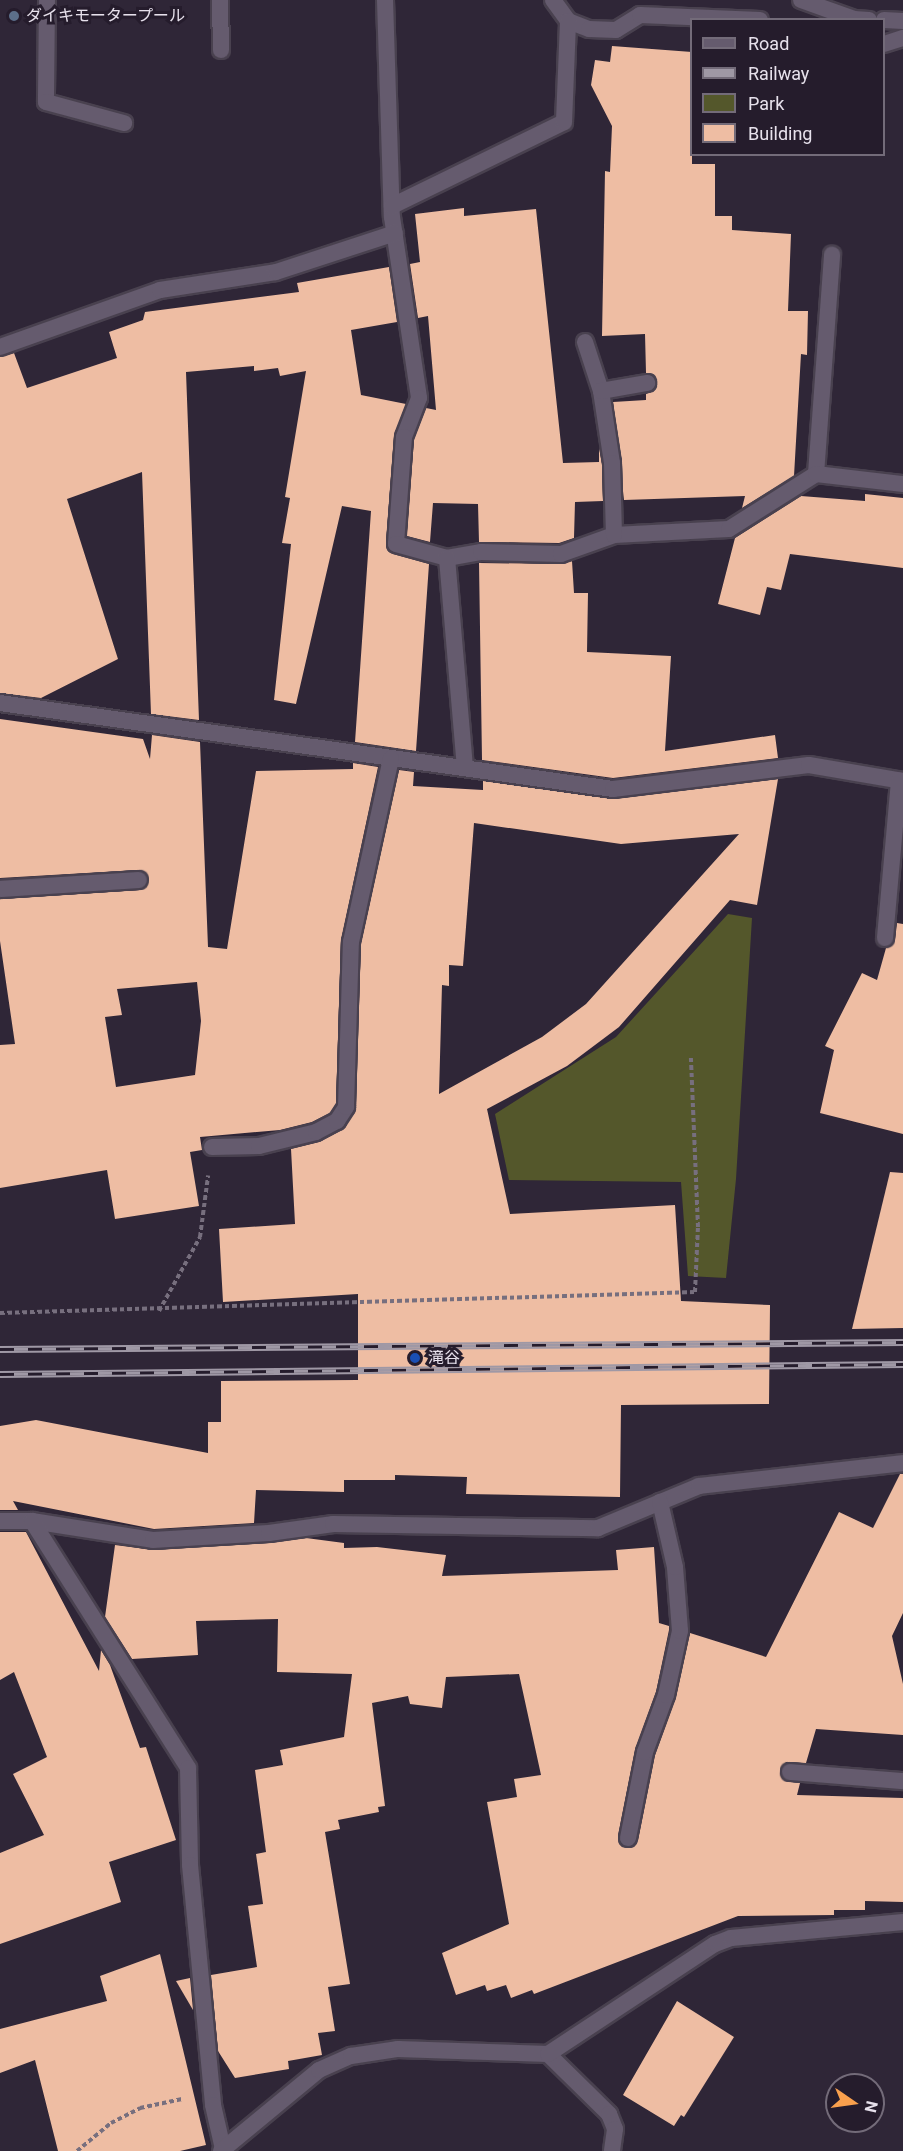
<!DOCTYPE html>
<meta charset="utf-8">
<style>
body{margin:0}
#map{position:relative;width:903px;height:2151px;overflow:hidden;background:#2f2637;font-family:Roboto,"Noto Sans JP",sans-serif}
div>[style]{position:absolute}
.green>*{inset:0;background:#54572b}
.building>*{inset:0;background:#eebda3}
.path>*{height:4px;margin-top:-2px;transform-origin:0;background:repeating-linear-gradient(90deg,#776f7e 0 4.5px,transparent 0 7.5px)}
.roads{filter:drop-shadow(2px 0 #49414f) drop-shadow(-2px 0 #49414f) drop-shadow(0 2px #49414f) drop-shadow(0 -2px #49414f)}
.service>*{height:16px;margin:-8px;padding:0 8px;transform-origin:8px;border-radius:8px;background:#655b6e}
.minor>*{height:16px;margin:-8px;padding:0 8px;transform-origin:8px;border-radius:8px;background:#655b6e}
.rail>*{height:7px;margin-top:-3.5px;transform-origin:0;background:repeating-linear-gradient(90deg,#251c2c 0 14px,#9f98a5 0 28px);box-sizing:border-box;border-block:2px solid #9f98a5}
.dots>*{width:16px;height:16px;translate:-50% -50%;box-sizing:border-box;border:3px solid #251c2c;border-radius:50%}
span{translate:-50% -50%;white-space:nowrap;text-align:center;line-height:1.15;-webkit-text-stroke:6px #251c2c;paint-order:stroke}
.poi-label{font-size:16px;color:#e7e1ec}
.left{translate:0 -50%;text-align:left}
.legend{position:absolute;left:690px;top:18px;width:195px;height:138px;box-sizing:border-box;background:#251c2c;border:2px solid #736b79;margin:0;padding:8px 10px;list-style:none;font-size:18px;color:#e7e1ec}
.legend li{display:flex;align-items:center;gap:12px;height:30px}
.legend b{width:30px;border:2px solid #736b79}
.north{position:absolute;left:825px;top:2073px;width:60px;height:60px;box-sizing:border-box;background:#251c2c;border:2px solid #736b79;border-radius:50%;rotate:103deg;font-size:16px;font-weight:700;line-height:24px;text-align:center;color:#e7e1ec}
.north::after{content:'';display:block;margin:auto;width:21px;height:27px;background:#f9a04d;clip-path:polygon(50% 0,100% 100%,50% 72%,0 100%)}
</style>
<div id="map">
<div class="green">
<i style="clip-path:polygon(728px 914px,752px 918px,736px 1179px,726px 1278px,688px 1276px,681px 1182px,509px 1180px,495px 1114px,616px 1037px)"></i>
</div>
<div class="building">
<i style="clip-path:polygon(612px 46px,692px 52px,692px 164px,715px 164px,715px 216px,732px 216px,732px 230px,791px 234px,788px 311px,808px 311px,807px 355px,801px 354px,794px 476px,742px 508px,745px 496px,624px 500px,613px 402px,646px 400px,646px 394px,654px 391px,657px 382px,646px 373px,645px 334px,602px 336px,605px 171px,610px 172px,612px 126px,591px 85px,595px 60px,610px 62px)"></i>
<i style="clip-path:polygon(464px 208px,464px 216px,536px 209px,563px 463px,599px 462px,599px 448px,602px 464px,603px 501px,575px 502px,574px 538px,559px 543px,479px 542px,478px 504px,433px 503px,430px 542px,407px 536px,414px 439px,426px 408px,436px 410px,428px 316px,418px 318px,410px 264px,420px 262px,415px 214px)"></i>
<i style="clip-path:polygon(389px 267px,397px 322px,351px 330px,361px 395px,406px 404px,394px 436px,386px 544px,393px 554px,429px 564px,416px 751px,355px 742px,371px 511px,342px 506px,296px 704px,274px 700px,291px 544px,282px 543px,290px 498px,285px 497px,306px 371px,280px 376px,278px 368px,254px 371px,254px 366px,186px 372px,199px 720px,151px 714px,142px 472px,67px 499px,118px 659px,41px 698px,0 693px,0 357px,14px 353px,27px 388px,117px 358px,109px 332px,143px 320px,145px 312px,299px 292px,297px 283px)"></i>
<i style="clip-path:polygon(865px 494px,903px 498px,903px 568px,790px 554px,781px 590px,767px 587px,760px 615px,718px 604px,735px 538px,801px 496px,865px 501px)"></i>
<i style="clip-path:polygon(572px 561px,574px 593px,588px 593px,587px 652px,671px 656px,665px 751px,775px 735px,778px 758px,613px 778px,482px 760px,479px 563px,561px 564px)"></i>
<i style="clip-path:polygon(evenodd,0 719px,143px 739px,150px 759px,152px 735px,200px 742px,208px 947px,227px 949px,256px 771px,353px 769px,353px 763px,378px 767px,341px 941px,336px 1104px,330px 1113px,312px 1122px,280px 1130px,200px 1137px,202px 1150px,190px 1152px,199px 1206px,115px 1219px,107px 1170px,0 1188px,0 1045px,15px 1044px,0 941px,0 899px,140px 890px,149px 880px,147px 874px,138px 870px,0 878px,0 719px,197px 982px,201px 1021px,195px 1075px,116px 1087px,105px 1017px,122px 1015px,117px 989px,197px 982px)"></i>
<i style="clip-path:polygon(evenodd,399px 770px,414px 772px,413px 786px,483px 790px,483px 781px,612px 799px,778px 779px,757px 905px,730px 900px,619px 1027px,567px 1066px,487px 1109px,510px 1214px,675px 1205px,681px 1301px,770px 1305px,769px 1404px,621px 1405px,620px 1497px,466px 1494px,467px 1477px,395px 1475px,395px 1480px,344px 1480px,344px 1492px,256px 1490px,254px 1523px,154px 1529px,13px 1501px,18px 1510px,0 1510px,0 1426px,36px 1420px,208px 1453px,208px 1422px,221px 1422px,221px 1381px,358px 1380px,358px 1294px,223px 1302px,219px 1229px,295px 1224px,291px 1149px,319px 1142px,342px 1130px,355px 1112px,361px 943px,399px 770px,474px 823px,621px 844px,739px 834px,586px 1004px,542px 1037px,439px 1094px,442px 985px,449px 986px,449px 965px,463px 966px,474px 823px)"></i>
<i style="clip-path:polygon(897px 923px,903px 924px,903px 1134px,820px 1113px,834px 1050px,825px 1046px,862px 973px,877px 980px,886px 948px,895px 940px)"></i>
<i style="clip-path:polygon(890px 1172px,903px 1173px,903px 1328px,852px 1329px)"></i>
<i style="clip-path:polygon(900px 1474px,903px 1474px,903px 1613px,892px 1636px,903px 1684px,903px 1735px,816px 1729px,806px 1763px,786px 1762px,780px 1772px,785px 1781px,800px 1783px,797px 1795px,903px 1798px,903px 1902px,865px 1901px,865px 1910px,834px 1910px,834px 1915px,738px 1916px,534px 1994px,532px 1990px,511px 1998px,506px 1985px,487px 1991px,485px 1985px,456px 1995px,442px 1953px,509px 1924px,487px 1802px,517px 1797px,514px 1779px,541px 1775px,519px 1674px,446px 1677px,442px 1708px,410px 1704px,408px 1696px,372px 1703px,385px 1806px,378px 1807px,379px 1812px,338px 1820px,340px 1829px,325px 1832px,350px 1984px,328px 1987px,335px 2031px,318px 2033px,322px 2055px,288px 2061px,289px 2069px,235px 2078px,218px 2051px,211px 1975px,257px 1967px,248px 1906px,263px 1904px,256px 1854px,266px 1852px,255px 1770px,283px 1765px,280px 1750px,344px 1737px,352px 1674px,277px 1672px,278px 1619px,196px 1621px,198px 1655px,132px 1659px,105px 1617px,115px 1545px,154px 1550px,306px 1538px,344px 1543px,344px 1548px,377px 1547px,446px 1555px,442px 1576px,618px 1570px,616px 1550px,654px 1547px,659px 1623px,669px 1626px,669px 1630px,656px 1692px,635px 1750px,618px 1836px,621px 1845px,631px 1848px,638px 1840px,655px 1755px,676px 1697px,690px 1633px,766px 1657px,839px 1512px,873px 1528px)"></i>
<i style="clip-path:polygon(0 1532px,26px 1532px,99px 1671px,101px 1650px,110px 1665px,140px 1748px,146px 1747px,176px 1840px,109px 1862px,121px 1902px,0 1944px,0 1853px,44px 1835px,13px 1774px,47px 1757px,14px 1672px,0 1680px)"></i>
<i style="clip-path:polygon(160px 1954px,206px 2145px,180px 2151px,58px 2151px,35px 2060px,0 2073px,0 2029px,107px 2001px,100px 1976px)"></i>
<i style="clip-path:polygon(190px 1978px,193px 2010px,176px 1981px)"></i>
<i style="clip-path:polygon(677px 2001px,734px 2037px,684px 2117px,681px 2115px,674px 2126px,623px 2095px)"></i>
</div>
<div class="path">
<i style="left:159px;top:1311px;width:85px;rotate:-61deg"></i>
<i style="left:200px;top:1237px;width:62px;rotate:-82.5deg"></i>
<i style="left:0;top:1313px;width:695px;rotate:-1.73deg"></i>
<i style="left:695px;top:1292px;width:65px;rotate:-87.4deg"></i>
<i style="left:698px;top:1227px;width:170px;rotate:-92.4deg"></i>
<i style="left:77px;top:2151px;width:44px;rotate:-39.5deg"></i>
<i style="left:111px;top:2123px;width:33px;rotate:-27deg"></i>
<i style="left:140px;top:2108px;width:43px;rotate:-12.1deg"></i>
</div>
<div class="roads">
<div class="service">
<i style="left:816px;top:474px;width:220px;rotate:-85.8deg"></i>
</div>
<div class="minor">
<i style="left:47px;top:0;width:102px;rotate:90.6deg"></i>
<i style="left:46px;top:102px;width:81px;rotate:15.1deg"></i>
<i style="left:220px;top:0;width:50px;rotate:88.9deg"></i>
<i style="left:385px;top:0;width:217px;rotate:88.2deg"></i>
<i style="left:392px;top:217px;width:183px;rotate:81.5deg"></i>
<i style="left:419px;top:398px;width:42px;rotate:111deg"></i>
<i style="left:404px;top:437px;width:107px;rotate:94.3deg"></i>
<i style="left:396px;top:544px;width:53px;rotate:15.4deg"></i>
<i style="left:447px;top:558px;width:35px;rotate:-10deg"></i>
<i style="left:481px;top:552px;width:80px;rotate:1.4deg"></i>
<i style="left:561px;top:554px;width:56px;rotate:-19.7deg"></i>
<i style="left:614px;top:535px;width:115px;rotate:-3deg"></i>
<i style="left:729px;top:529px;width:103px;rotate:-32.3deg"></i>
<i style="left:816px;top:474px;width:88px;rotate:6.6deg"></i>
<i style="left:553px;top:0;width:26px;rotate:54deg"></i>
<i style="left:568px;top:21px;width:22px;rotate:21deg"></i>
<i style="left:589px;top:29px;width:27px;rotate:2deg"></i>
<i style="left:616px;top:30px;width:28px;rotate:-32deg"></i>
<i style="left:640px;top:15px;width:120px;rotate:2.4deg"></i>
<i style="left:801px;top:0;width:56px;rotate:19.7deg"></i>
<i style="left:854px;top:19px;width:15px;rotate:4deg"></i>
<i style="left:884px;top:20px;width:19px;rotate:3deg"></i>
<i style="left:884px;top:44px;width:20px;rotate:-18deg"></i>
<i style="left:392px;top:206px;width:191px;rotate:-26deg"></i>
<i style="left:564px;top:122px;width:101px;rotate:-87.7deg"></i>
<i style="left:585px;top:342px;width:52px;rotate:71.9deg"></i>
<i style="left:601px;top:391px;width:73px;rotate:81.3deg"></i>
<i style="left:612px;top:463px;width:72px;rotate:88.4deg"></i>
<i style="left:0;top:347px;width:170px;rotate:-19.6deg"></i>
<i style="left:160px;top:290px;width:117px;rotate:-8.8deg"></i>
<i style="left:276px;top:272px;width:125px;rotate:-18.1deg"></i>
<i style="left:601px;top:391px;width:47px;rotate:-9.9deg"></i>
<i style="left:447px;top:558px;width:210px;rotate:85.1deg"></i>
<i style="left:0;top:703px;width:619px;rotate:7.99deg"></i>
<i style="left:613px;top:789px;width:197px;rotate:-7deg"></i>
<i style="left:809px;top:765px;width:95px;rotate:9.7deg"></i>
<i style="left:0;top:889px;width:139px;rotate:-3.7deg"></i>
<i style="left:885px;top:938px;width:158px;rotate:-84.9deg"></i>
<i style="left:212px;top:1147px;width:47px;rotate:-1.2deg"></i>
<i style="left:259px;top:1146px;width:59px;rotate:-13.8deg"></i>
<i style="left:316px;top:1132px;width:24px;rotate:-28deg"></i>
<i style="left:337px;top:1121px;width:17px;rotate:-57deg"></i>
<i style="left:346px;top:1107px;width:165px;rotate:-88.3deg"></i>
<i style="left:351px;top:942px;width:188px;rotate:-77.7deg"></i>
<i style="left:0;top:1521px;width:32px"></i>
<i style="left:32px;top:1521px;width:122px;rotate:8.9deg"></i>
<i style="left:153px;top:1540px;width:116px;rotate:-3.5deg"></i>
<i style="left:269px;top:1533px;width:65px;rotate:-8deg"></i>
<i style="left:333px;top:1524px;width:265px;rotate:0.9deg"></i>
<i style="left:598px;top:1528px;width:109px;rotate:-22.6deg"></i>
<i style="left:699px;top:1486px;width:205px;rotate:-6.4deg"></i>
<i style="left:32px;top:1521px;width:292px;rotate:57.7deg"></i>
<i style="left:188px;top:1768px;width:97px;rotate:88.8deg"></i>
<i style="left:190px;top:1865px;width:241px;rotate:84.5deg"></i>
<i style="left:213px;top:2105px;width:45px;rotate:77.2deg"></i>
<i style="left:790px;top:1772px;width:113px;rotate:4.6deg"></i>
<i style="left:628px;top:1838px;width:88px;rotate:-78.8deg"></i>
<i style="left:645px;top:1752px;width:61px;rotate:-69.8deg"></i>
<i style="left:666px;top:1695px;width:66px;rotate:-77.7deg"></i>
<i style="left:680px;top:1631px;width:64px;rotate:-94.5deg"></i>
<i style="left:675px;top:1567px;width:67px;rotate:-103deg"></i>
<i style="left:548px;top:2054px;width:86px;rotate:44.5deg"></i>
<i style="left:609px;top:2114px;width:16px;rotate:68deg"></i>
<i style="left:615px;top:2129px;width:22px;rotate:98deg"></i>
<i style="left:221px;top:2151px;width:127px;rotate:-39.6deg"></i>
<i style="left:319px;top:2070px;width:35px;rotate:-24deg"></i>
<i style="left:351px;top:2056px;width:48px;rotate:-8.5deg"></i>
<i style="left:398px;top:2049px;width:150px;rotate:1.9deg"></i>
<i style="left:548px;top:2054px;width:200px;rotate:-33.4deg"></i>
<i style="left:715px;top:1944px;width:17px;rotate:-21deg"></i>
<i style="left:731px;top:1938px;width:173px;rotate:-5.3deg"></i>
</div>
</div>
<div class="rail">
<i style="left:0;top:1349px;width:903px;rotate:-0.44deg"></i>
<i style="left:0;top:1374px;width:903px;rotate:-0.63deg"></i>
</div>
<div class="dots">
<i style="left:14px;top:16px;background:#5c6f8a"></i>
<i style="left:415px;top:1358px;background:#1a4fb4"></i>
</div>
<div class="poi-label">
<span class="left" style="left:26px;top:16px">ダイキモータープール</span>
<span class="left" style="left:428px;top:1358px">滝谷</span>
</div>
<ul class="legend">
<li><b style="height:8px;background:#655b6e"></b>Road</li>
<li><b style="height:8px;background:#9f98a5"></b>Railway</li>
<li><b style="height:16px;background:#54572b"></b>Park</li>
<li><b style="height:16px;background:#eebda3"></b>Building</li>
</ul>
<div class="north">N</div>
</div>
